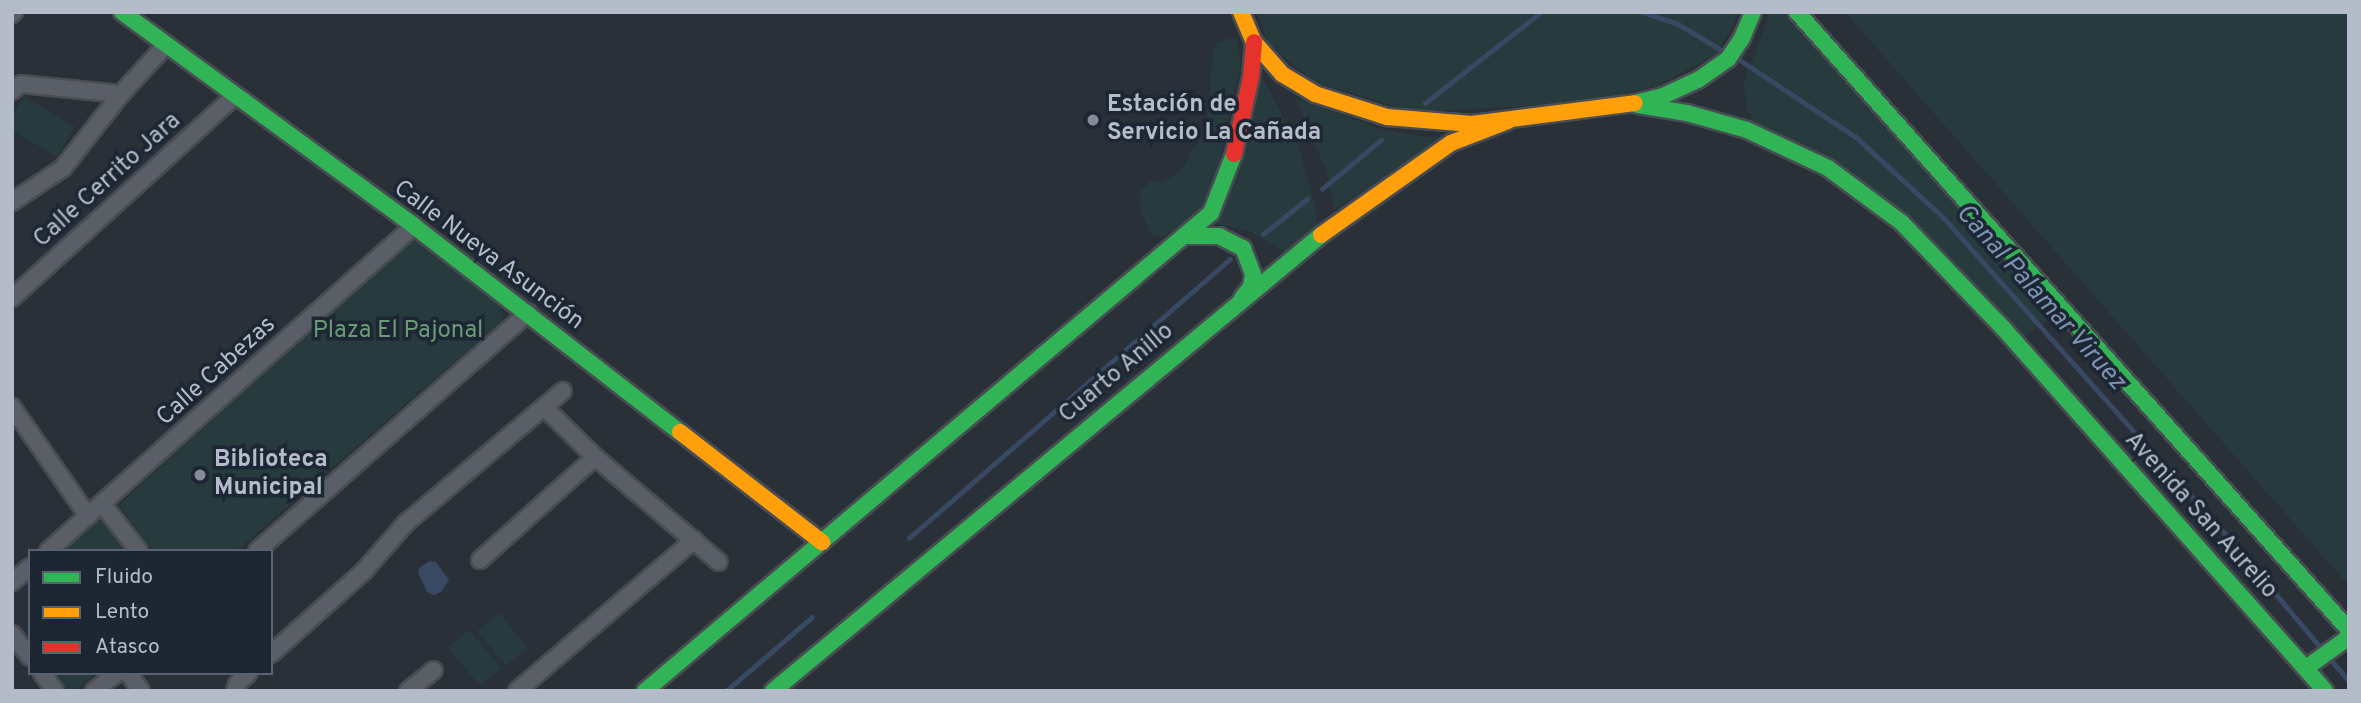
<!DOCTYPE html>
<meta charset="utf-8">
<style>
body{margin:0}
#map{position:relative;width:2361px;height:703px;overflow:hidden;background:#2a3038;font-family:Overpass,sans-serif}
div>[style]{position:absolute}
.green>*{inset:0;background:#273a3e}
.water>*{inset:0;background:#384963}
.stream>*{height:4.5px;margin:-2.25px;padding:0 2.25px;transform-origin:2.25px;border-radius:2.25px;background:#384963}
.roads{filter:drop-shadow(2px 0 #484c53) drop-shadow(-2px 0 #484c53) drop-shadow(0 2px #484c53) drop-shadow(0 -2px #484c53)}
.street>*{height:16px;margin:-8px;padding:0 8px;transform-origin:8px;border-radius:8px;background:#5a5e66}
.fast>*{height:16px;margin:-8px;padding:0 8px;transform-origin:8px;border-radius:8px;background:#30b455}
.slow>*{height:16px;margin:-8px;padding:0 8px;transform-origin:8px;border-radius:8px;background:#ff9f0a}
.jam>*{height:16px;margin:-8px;padding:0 8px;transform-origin:8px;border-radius:8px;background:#e5322d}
.dots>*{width:19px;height:19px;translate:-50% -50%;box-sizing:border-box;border:4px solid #1d2633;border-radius:50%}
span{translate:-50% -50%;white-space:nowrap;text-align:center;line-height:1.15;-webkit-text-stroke:7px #1d2633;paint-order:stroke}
.poi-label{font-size:24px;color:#b4bcc9;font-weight:700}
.left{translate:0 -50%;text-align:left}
.street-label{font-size:24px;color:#b4bcc9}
.park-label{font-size:24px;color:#6b9a76}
.water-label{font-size:26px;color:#7c92b1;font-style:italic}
.frame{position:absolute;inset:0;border:14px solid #b4bcc9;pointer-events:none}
.legend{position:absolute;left:28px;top:549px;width:245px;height:126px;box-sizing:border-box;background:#1d2633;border:2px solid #59626f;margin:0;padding:9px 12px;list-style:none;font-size:21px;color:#b4bcc9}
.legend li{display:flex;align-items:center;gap:14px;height:35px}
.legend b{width:35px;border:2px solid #59626f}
</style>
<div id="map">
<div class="green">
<i style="clip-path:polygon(1257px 12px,1740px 12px,1717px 54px,1657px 86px,1578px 104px,1413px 112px,1313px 81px,1268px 44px)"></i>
<i style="clip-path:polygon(1770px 12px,1783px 12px,2055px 315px,2022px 338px,1908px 216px,1756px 125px,1747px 110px,1744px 83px)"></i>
<i style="clip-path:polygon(1845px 12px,2349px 12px,2349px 586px)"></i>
<i style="clip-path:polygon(1227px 39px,1236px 39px,1241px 63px,1213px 188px,1200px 212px,1163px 237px,1150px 234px,1141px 210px,1139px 193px,1150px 181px,1162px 183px,1177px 173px,1187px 162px,1190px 151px,1205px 136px,1214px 49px,1216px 44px)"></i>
<i style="clip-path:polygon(1260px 73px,1298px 146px,1317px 212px,1316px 230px,1285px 252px,1249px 231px,1215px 224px)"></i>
<i style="clip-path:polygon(24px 96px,75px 127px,57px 157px,12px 130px,12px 115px)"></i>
<i style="clip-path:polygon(1295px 98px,1384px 130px,1444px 139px,1335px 209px,1326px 170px)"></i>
<i style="clip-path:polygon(413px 238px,499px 301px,503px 320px,236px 551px,153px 551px,119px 505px)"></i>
<i style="clip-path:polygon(96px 520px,108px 523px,128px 551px,57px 551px)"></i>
<i style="clip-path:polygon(499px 613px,528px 648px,506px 666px,477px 631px)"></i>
<i style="clip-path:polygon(469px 630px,501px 668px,480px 686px,448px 648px)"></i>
<i style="clip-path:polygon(62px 673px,96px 673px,76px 690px,67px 691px,54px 680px)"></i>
</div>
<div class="water">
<i style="clip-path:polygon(430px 561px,436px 562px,449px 580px,441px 592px,434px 595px,427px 592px,418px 573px,419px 568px)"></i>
</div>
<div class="stream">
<i style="left:1642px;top:12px;width:38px;rotate:18deg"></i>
<i style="left:1678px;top:24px;width:49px;rotate:30.8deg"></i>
<i style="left:1740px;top:60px;width:139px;rotate:33.6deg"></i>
<i style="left:1856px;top:137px;width:118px;rotate:42.6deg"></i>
<i style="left:1943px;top:217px;width:439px;rotate:48.3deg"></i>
<i style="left:2235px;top:545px;width:134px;rotate:50.1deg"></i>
<i style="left:1425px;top:103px;width:147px;rotate:-38.1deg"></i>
<i style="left:1322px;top:189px;width:77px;rotate:-39.7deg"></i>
<i style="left:1263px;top:234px;width:56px;rotate:-38.5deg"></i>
<i style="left:909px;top:538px;width:425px;rotate:-41deg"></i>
<i style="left:2331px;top:660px;width:28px;rotate:49deg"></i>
<i style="left:726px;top:691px;width:113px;rotate:-40.7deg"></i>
</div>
<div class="roads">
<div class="street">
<i style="left:12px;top:14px;width:3px;rotate:-45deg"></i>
<i style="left:12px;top:91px;width:11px;rotate:-38deg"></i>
<i style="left:21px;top:84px;width:100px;rotate:5.7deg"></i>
<i style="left:12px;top:202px;width:61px;rotate:-33.7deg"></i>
<i style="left:63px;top:168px;width:94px;rotate:-51.9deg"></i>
<i style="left:121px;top:94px;width:67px;rotate:-47.4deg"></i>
<i style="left:12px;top:298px;width:299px;rotate:-42.2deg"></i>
<i style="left:12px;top:407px;width:133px;rotate:55.1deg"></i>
<i style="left:545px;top:408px;width:70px;rotate:44.4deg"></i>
<i style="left:595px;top:457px;width:162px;rotate:40.3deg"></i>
<i style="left:103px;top:505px;width:58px;rotate:52deg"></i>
<i style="left:48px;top:551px;width:489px;rotate:-41.6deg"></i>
<i style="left:257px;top:551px;width:361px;rotate:-41.3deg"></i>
<i style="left:480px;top:560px;width:154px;rotate:-41.8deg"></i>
<i style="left:12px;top:582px;width:23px;rotate:-40deg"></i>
<i style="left:12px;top:634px;width:29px;rotate:52deg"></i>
<i style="left:271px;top:654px;width:125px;rotate:-41.7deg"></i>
<i style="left:364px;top:571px;width:64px;rotate:-48.8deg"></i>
<i style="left:406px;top:523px;width:205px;rotate:-40.1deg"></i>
<i style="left:42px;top:673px;width:22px;rotate:54deg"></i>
<i style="left:128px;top:673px;width:22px;rotate:54deg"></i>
<i style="left:94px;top:691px;width:29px;rotate:-38deg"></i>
<i style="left:235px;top:691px;width:7px;rotate:-74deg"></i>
<i style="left:237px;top:684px;width:16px;rotate:-43deg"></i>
<i style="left:408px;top:691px;width:33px;rotate:-39deg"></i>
<i style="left:517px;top:691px;width:233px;rotate:-40.5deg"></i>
</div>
<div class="fast">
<i style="left:122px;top:12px;width:362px;rotate:36.2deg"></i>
<i style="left:414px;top:226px;width:336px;rotate:37.8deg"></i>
<i style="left:1797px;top:12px;width:829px;rotate:48.23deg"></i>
<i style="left:1635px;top:103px;width:29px;rotate:-14deg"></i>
<i style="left:1663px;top:96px;width:38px;rotate:-25deg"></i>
<i style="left:1698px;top:80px;width:37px;rotate:-35deg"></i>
<i style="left:1728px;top:59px;width:25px;rotate:-56deg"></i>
<i style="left:1742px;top:38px;width:28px;rotate:-67deg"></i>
<i style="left:1638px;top:105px;width:50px;rotate:9.3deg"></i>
<i style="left:1687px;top:113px;width:62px;rotate:15.8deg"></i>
<i style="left:1747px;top:130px;width:89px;rotate:25.1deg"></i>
<i style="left:1828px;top:168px;width:92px;rotate:36.6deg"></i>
<i style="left:1902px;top:223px;width:146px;rotate:46.1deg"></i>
<i style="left:2003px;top:328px;width:485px;rotate:48.4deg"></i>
<i style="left:1185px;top:236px;width:34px"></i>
<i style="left:1219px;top:236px;width:27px;rotate:27deg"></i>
<i style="left:1243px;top:248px;width:28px;rotate:69deg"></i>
<i style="left:1253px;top:274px;width:13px;rotate:99deg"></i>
<i style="left:1251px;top:287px;width:14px;rotate:129deg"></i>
<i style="left:2306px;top:668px;width:53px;rotate:-35.8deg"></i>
<i style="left:645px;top:691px;width:741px;rotate:-40.18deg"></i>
<i style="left:1211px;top:213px;width:63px;rotate:-68.7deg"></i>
<i style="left:773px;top:691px;width:713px;rotate:-39.76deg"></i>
</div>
<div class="slow">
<i style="left:1241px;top:12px;width:33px;rotate:67deg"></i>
<i style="left:1254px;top:42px;width:43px;rotate:48.8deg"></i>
<i style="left:1282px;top:74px;width:39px;rotate:31deg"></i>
<i style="left:1315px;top:94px;width:76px;rotate:17.7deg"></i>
<i style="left:1387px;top:117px;width:85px;rotate:4.7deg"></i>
<i style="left:1472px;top:124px;width:164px;rotate:-7.3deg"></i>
<i style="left:1321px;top:235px;width:159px;rotate:-35.3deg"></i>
<i style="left:1451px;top:143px;width:61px;rotate:-21.1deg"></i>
<i style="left:680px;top:432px;width:180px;rotate:37.8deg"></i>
</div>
<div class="jam">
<i style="left:1234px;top:154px;width:79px;rotate:-77.6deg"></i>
<i style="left:1251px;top:77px;width:35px;rotate:-85deg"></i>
</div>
</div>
<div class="dots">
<i style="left:1093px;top:120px;background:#848b96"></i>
<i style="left:200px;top:475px;background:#848b96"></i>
</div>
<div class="poi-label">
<span class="left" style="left:1107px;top:120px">Estación de<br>Servicio La Cañada</span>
<span class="left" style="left:214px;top:475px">Biblioteca<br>Municipal</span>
</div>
<div class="street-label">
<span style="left:108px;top:181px;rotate:-42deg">Calle Cerrito Jara</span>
<span style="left:488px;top:256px;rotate:37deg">Calle Nueva Asunción</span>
<span style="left:217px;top:372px;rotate:-42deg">Calle Cabezas</span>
<span style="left:1117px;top:374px;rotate:-40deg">Cuarto Anillo</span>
<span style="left:2200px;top:516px;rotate:48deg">Avenida San Aurelio</span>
</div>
<div class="park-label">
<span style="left:398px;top:332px">Plaza El Pajonal</span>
</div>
<div class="water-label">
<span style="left:2040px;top:298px;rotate:48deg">Canal Palamar Viruez</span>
</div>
<div class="frame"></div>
<ul class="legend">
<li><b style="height:9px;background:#30b455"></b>Fluido</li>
<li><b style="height:9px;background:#ff9f0a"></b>Lento</li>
<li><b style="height:9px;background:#e5322d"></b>Atasco</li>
</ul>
</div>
